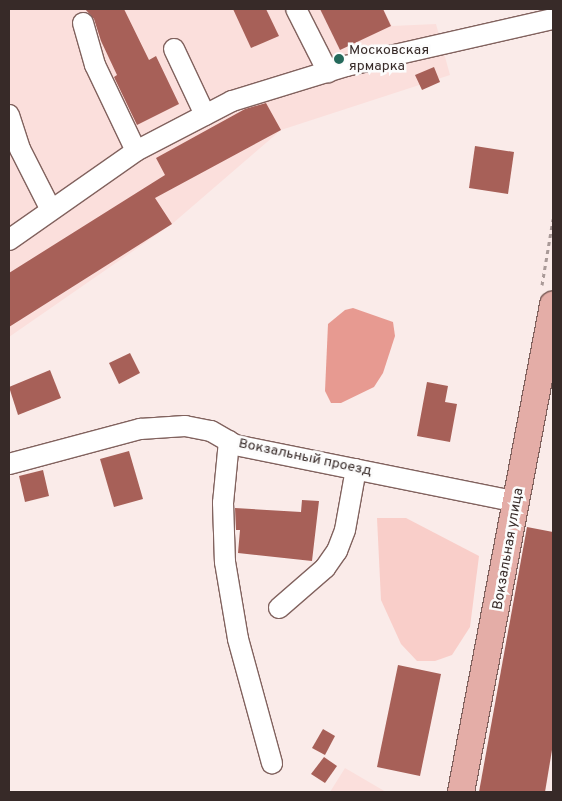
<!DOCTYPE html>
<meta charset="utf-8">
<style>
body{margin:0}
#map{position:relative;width:562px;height:801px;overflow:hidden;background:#faebe9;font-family:Overpass,sans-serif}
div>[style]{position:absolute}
.built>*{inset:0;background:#fbdfdc}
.green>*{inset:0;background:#f9cec9}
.water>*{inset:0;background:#e79a91}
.building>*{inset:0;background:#a76058}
.path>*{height:3px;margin-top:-1.5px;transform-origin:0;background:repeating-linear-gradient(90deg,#a99a98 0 4px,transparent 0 8px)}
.roads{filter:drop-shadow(1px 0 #81625e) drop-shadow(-1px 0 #81625e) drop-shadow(0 1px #81625e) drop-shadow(0 -1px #81625e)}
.minor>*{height:20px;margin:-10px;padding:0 10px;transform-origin:10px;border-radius:10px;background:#fff}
.major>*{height:26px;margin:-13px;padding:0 13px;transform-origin:13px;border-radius:13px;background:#e4ada7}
.dots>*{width:14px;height:14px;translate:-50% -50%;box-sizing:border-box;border:2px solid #fcfcfc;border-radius:50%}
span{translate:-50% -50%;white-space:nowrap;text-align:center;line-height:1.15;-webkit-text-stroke:5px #fcfcfc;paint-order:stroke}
.poi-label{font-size:14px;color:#372a28}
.left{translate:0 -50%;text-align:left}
.street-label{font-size:14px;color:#372a28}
.frame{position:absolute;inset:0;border:10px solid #372a28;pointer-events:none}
</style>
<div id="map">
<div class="built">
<i style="clip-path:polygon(9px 9px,383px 9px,392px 26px,436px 24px,450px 75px,281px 130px,172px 224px,9px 337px)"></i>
<i style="clip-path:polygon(345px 768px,386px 792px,330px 792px)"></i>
</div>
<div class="green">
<i style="clip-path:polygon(377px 518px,406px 518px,479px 556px,470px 627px,452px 655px,435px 661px,417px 661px,401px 644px,381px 600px)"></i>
</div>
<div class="water">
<i style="clip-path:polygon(353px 308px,393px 322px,395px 336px,383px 373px,374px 387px,341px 403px,331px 403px,325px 391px,328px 324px,345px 310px)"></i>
</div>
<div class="building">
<i style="clip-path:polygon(85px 9px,124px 9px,149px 60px,156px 56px,179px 104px,137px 125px,114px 77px,117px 75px,101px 41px,94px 19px)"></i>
<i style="clip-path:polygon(233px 9px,266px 9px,279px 36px,251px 48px)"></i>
<i style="clip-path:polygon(320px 9px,383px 9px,391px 26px,340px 50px)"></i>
<i style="clip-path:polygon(434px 67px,440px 82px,422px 90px,415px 75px)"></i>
<i style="clip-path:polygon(266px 103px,281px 130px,155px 198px,172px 224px,9px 327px,9px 273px,165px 175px,156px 158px,245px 109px)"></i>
<i style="clip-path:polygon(475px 146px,514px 152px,508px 194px,469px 188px)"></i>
<i style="clip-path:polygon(130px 353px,140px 373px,119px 384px,109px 363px)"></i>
<i style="clip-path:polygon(50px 370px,61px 398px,18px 415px,9px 387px)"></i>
<i style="clip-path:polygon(427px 382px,448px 386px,445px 402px,457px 404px,450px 442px,417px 436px)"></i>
<i style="clip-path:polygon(129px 451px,143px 499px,114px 507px,100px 459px)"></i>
<i style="clip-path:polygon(43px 470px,49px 496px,25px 502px,19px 476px)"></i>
<i style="clip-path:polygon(302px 500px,319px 501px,312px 561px,238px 553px,240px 530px,236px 530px,235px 508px,301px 512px)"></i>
<i style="clip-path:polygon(527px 527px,553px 532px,553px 744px,545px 792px,479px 792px)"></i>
<i style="clip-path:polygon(398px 665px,441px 674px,420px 776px,377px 767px)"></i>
<i style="clip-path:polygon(323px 729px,335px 736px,325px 755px,312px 748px)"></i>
<i style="clip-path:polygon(324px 757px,337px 766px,325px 783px,311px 774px)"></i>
</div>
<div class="path">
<i style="left:542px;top:285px;width:67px;rotate:-80.5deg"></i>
</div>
<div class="roads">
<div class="minor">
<i style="left:296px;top:9px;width:71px;rotate:63.1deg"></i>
<i style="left:83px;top:23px;width:44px;rotate:74.1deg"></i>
<i style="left:95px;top:65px;width:95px;rotate:64.5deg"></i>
<i style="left:174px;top:49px;width:73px;rotate:64.8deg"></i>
<i style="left:9px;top:115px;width:36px;rotate:72deg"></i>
<i style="left:20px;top:149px;width:68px;rotate:63.1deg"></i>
<i style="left:9px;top:240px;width:155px;rotate:-35deg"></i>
<i style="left:136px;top:151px;width:108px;rotate:-27.5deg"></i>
<i style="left:232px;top:101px;width:119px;rotate:-17.1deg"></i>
<i style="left:346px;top:66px;width:212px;rotate:-12.8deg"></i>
<i style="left:229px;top:441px;width:62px;rotate:95.5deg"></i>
<i style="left:223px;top:503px;width:59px;rotate:88.1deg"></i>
<i style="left:225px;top:562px;width:78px;rotate:80.4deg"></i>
<i style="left:238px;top:639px;width:129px;rotate:74.7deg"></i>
<i style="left:9px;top:464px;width:136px;rotate:-15deg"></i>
<i style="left:140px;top:429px;width:45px;rotate:-3.8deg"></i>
<i style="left:185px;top:426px;width:26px;rotate:11deg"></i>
<i style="left:211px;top:431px;width:28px;rotate:30deg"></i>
<i style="left:235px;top:445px;width:289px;rotate:11.4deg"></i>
<i style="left:279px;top:608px;width:61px;rotate:-41deg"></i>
<i style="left:325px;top:568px;width:21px;rotate:-55deg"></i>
<i style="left:337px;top:551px;width:22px;rotate:-69deg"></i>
<i style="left:345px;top:530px;width:62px;rotate:-79.8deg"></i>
</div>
<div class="major">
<i style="left:461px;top:792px;width:496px;rotate:-79.3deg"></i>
</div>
</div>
<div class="dots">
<i style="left:339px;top:59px;background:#24695b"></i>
</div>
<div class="poi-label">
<span class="left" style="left:349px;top:59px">Московская<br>ярмарка</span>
</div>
<div class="street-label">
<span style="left:305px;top:458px;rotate:12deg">Вокзальный проезд</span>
<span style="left:509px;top:549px;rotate:-80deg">Вокзальная улица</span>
</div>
<div class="frame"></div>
</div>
